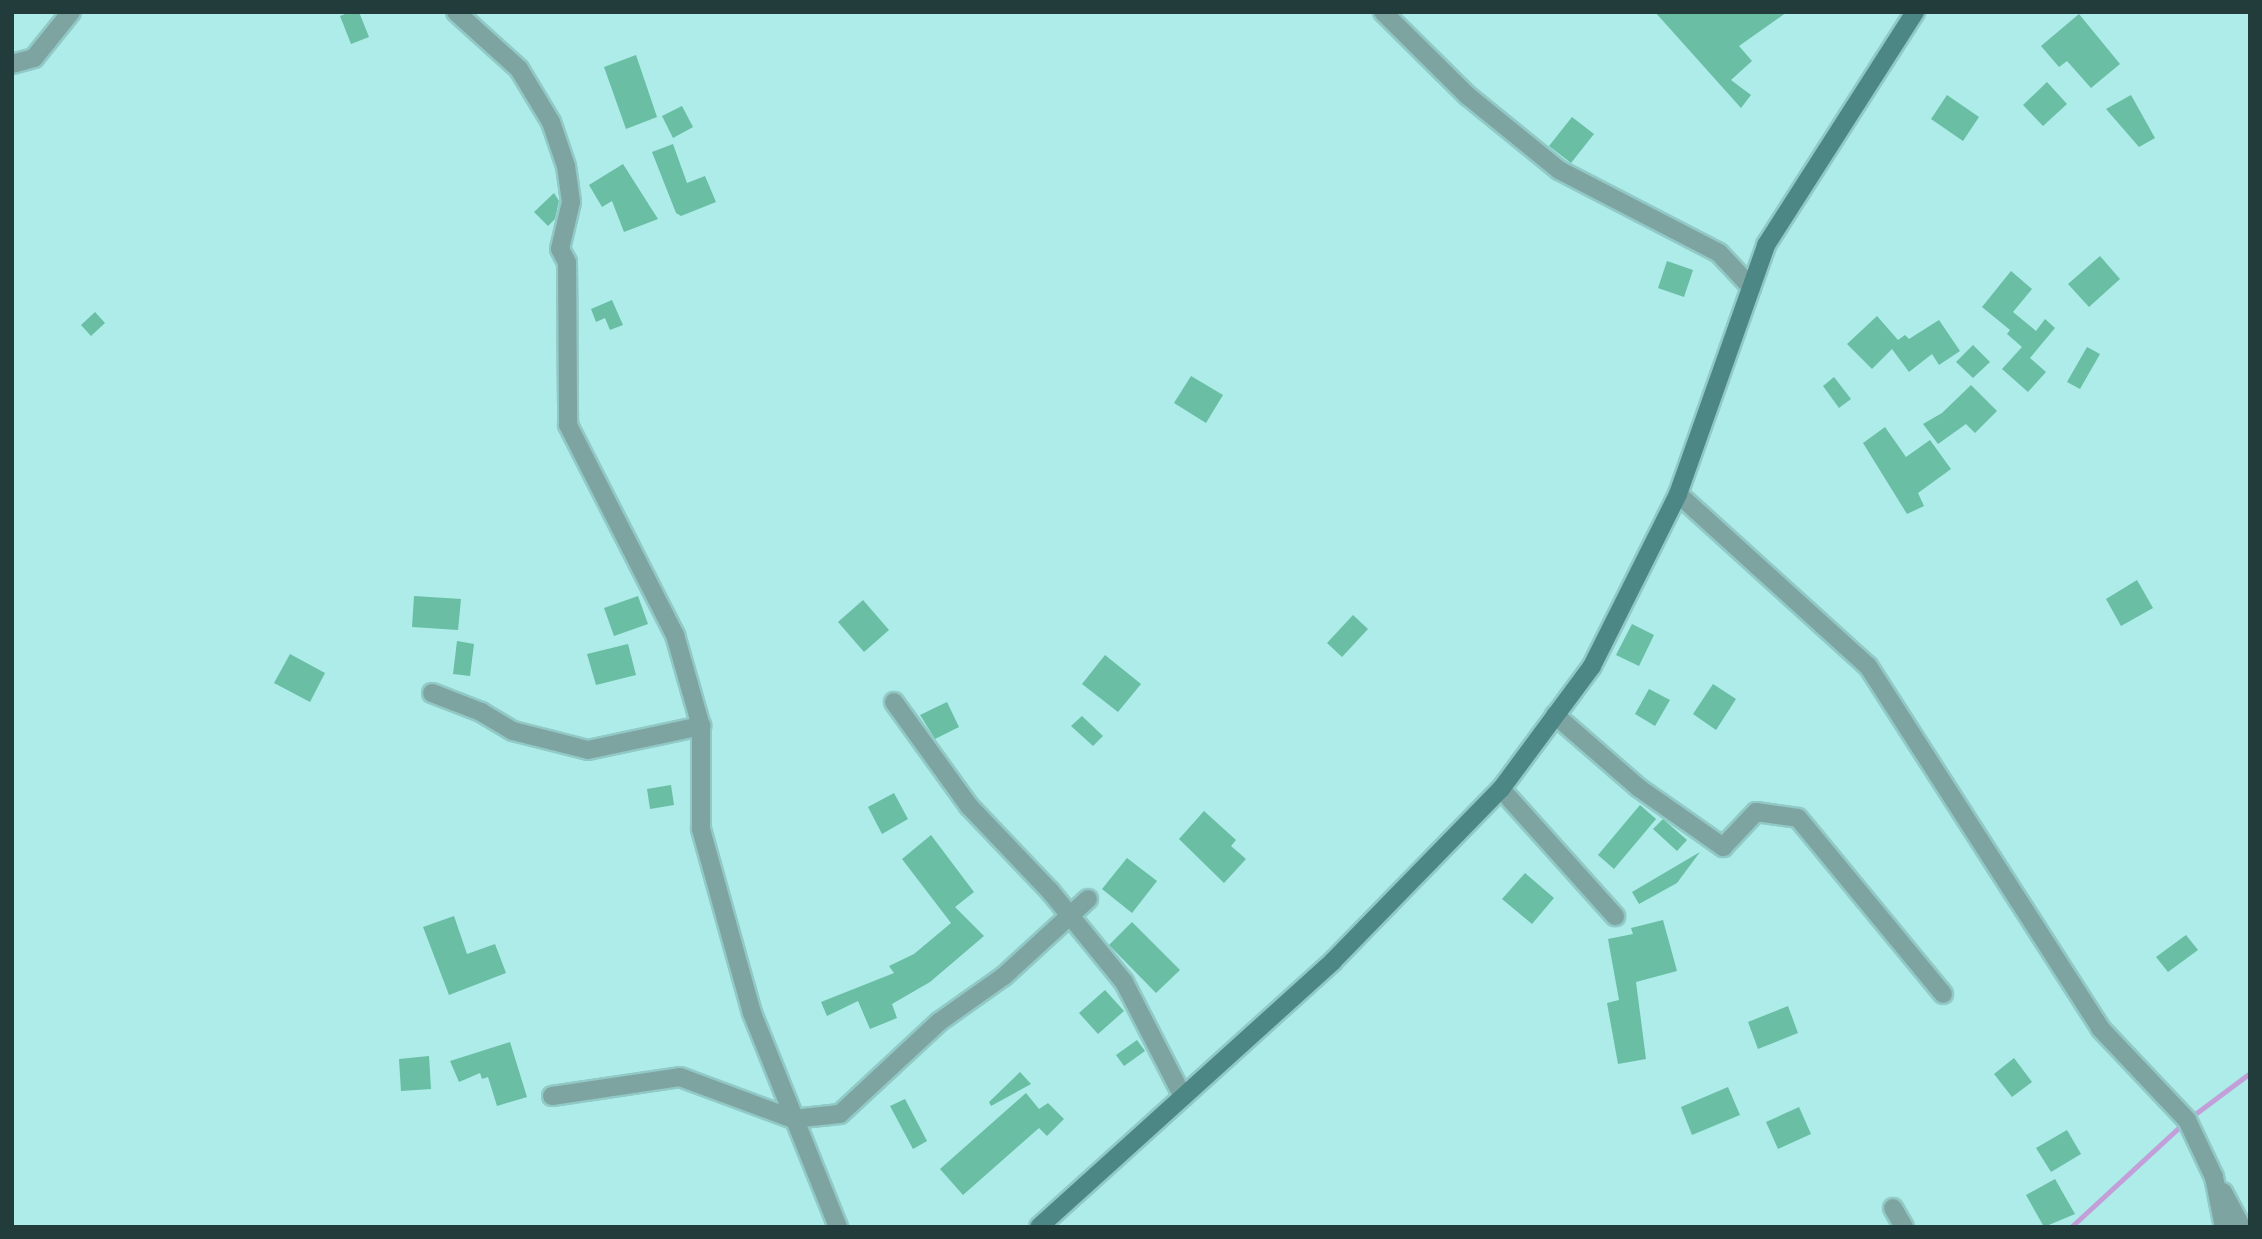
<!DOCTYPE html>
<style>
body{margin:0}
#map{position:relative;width:2262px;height:1239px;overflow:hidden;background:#adece9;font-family:Signika,sans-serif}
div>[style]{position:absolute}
.stream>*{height:5px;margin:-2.5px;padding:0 2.5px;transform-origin:2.5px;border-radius:2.5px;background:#c39fd9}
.building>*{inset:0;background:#69bea4}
.roads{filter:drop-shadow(2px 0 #91c9c6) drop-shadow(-2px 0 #91c9c6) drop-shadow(0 2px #91c9c6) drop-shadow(0 -2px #91c9c6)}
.street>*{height:18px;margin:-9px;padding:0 9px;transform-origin:9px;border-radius:9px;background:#7ea4a2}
.secondary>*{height:18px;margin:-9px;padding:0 9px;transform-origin:9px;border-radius:9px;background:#4c8785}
span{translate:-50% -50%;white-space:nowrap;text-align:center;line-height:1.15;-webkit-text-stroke:6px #adece9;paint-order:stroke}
.frame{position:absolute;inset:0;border:14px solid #223c3b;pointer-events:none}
</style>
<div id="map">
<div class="stream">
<i style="left:2071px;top:1227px;width:158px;rotate:-42.7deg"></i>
<i style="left:2187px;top:1120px;width:79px;rotate:-36.7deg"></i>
</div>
<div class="building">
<i style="clip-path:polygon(350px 12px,359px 12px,369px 37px,351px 44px,340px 16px)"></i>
<i style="clip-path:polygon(1655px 12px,1787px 12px,1739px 46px,1752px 61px,1731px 80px,1751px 95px,1741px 108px)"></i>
<i style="clip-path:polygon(2079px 14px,2120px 64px,2091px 88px,2067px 61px,2059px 67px,2041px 46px)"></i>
<i style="clip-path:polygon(636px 55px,657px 117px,626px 129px,604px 67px)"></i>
<i style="clip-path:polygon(2047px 82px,2067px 104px,2043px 126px,2023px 105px)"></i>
<i style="clip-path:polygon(1947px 95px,1979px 117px,1963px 141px,1931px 119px)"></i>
<i style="clip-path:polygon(2131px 95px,2155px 138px,2139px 147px,2106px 109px)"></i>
<i style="clip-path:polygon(682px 106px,693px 127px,673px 138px,662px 116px)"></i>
<i style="clip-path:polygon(1572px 117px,1594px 134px,1571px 163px,1549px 146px)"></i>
<i style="clip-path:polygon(673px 144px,687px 183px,705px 176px,716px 202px,681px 216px,676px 213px,652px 152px)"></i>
<i style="clip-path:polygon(623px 164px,658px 219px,624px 232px,612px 201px,602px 207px,589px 185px)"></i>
<i style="clip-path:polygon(554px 193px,559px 201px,555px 219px,548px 226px,534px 212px)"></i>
<i style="clip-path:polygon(2100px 256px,2120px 279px,2089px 307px,2068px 284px)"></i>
<i style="clip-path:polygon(1667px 261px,1693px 270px,1684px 297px,1658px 288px)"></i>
<i style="clip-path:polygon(2011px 271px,2032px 289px,2013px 312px,2036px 331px,2045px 319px,2055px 328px,2030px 358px,2046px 372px,2028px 392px,2002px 369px,2022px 347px,2007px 334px,2010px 330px,1982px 307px)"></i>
<i style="clip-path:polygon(612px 300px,623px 325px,610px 330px,605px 318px,596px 322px,591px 309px)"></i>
<i style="clip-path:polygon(95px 312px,105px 323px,91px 336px,81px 325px)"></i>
<i style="clip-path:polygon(1877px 316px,1898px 340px,1905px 335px,1909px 339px,1939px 320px,1960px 351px,1939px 365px,1932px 354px,1909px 372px,1892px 349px,1872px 369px,1847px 344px)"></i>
<i style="clip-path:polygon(1973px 345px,1990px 362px,1973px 378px,1956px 362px)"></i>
<i style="clip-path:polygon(2087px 347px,2100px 354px,2080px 389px,2067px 382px)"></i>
<i style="clip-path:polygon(1191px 376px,1223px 395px,1206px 423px,1174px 403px)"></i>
<i style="clip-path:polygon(1834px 377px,1851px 399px,1839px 408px,1823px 386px)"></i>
<i style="clip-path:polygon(1971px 385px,1997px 411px,1975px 433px,1966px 424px,1938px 444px,1923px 424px,1942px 413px)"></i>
<i style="clip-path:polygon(1885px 427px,1906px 457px,1930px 440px,1951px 469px,1918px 493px,1924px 506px,1907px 514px,1863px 443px)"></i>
<i style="clip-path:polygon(2137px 580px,2153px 608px,2121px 626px,2106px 599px)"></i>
<i style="clip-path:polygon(414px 596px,461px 599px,458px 630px,412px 627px)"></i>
<i style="clip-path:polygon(638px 596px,648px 624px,614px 636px,604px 608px)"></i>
<i style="clip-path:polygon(863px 600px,889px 630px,864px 652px,838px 622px)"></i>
<i style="clip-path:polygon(1353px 615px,1368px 629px,1342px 657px,1327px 643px)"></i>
<i style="clip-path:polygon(1632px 624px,1654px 635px,1639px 666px,1616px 655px)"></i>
<i style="clip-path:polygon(457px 641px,474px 644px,470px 676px,453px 674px)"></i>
<i style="clip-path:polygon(628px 644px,636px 675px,596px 685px,587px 654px)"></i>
<i style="clip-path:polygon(290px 654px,325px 673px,310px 702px,274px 683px)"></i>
<i style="clip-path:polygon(1105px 655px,1141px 684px,1118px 712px,1082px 684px)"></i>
<i style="clip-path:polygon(1713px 684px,1736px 699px,1716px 730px,1693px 714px)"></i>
<i style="clip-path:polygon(1649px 689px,1670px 700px,1655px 726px,1635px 714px)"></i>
<i style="clip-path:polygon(947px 702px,959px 727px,935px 739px,920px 715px)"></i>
<i style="clip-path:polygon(1082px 716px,1103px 736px,1093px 746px,1071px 726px)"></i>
<i style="clip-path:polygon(671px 785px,674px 805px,650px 809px,647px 789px)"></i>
<i style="clip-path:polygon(894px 793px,908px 819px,882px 834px,868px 807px)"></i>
<i style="clip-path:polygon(1640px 805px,1656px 819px,1614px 869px,1598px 855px)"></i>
<i style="clip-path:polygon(1204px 811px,1236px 840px,1231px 846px,1246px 859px,1224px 883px,1179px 839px)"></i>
<i style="clip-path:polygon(1663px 819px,1687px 840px,1677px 851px,1653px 829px)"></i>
<i style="clip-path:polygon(931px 835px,974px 892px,955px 907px,984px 936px,930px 982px,892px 1004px,897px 1018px,870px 1029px,858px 1001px,827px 1016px,821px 1002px,894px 973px,889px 966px,914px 954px,951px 923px,902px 859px)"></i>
<i style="clip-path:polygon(1700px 852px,1677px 883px,1639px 904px,1632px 892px)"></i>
<i style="clip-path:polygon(1127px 858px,1157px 881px,1132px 913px,1102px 889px)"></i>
<i style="clip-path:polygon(1525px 873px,1554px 898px,1532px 924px,1502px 899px)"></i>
<i style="clip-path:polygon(454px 916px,467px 954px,495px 944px,506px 973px,449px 995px,423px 927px)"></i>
<i style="clip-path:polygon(1663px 920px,1677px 971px,1636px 982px,1646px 1059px,1618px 1064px,1607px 1003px,1619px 1000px,1608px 939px,1633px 934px,1631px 928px)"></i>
<i style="clip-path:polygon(1132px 922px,1180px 970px,1156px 993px,1109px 945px)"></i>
<i style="clip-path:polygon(2186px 935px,2198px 950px,2168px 972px,2156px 957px)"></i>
<i style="clip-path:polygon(1105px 990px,1124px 1011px,1098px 1034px,1079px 1013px)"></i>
<i style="clip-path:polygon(1788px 1006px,1798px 1033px,1758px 1049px,1748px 1022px)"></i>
<i style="clip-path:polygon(1137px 1040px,1145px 1051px,1124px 1066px,1116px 1055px)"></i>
<i style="clip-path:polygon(510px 1042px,527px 1097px,497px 1106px,488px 1077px,482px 1079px,480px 1073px,459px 1082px,450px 1061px)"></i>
<i style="clip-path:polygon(429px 1056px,431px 1089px,401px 1091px,399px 1059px)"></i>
<i style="clip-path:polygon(2014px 1058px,2032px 1082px,2012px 1097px,1994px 1074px)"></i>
<i style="clip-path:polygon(1020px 1072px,1031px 1084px,991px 1106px,989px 1102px)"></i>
<i style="clip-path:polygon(1728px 1087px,1740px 1115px,1692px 1135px,1681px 1107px)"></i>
<i style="clip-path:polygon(1026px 1093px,1039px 1109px,1048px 1103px,1064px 1119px,1047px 1136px,1039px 1128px,963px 1195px,940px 1169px)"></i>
<i style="clip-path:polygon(905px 1099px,927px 1141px,913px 1149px,890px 1106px)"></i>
<i style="clip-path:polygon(1799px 1107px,1811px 1134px,1778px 1149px,1766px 1122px)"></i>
<i style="clip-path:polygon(2067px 1130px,2081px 1154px,2051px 1172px,2036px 1148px)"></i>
<i style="clip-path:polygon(2055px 1179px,2075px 1214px,2044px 1227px,2026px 1195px)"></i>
</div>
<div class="roads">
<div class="street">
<i style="left:456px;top:12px;width:85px;rotate:42.1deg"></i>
<i style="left:519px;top:69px;width:62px;rotate:58.9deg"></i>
<i style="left:551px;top:122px;width:46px;rotate:71.2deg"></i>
<i style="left:566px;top:166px;width:36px;rotate:82deg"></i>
<i style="left:571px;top:202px;width:48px;rotate:103.2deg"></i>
<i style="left:560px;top:249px;width:15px;rotate:62deg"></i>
<i style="left:567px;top:262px;width:163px;rotate:89.6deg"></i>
<i style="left:568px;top:425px;width:236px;rotate:63deg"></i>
<i style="left:675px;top:635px;width:95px;rotate:74.1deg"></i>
<i style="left:701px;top:726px;width:103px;rotate:90deg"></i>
<i style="left:701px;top:829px;width:191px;rotate:74.5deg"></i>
<i style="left:752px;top:1013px;width:231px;rotate:68.1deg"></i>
<i style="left:1383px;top:12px;width:120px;rotate:44.7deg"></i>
<i style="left:1468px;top:96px;width:117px;rotate:39.1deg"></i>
<i style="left:1559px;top:170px;width:180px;rotate:27.4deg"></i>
<i style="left:1719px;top:253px;width:47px;rotate:46.7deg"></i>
<i style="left:12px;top:64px;width:23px;rotate:-15deg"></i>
<i style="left:34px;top:58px;width:59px;rotate:-51.2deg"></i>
<i style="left:1678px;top:494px;width:256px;rotate:42.2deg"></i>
<i style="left:1868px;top:666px;width:430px;rotate:57.3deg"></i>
<i style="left:2100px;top:1028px;width:127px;rotate:46.6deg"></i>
<i style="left:2187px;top:1120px;width:63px;rotate:64.7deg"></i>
<i style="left:2214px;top:1177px;width:51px;rotate:78.7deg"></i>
<i style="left:432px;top:693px;width:53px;rotate:21.2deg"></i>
<i style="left:481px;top:712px;width:37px;rotate:31deg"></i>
<i style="left:513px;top:731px;width:77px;rotate:14.2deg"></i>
<i style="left:588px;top:750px;width:116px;rotate:-12deg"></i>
<i style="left:894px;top:702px;width:128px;rotate:54.2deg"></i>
<i style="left:969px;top:806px;width:117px;rotate:46.4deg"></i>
<i style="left:1050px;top:891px;width:117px;rotate:50.9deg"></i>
<i style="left:1124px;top:982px;width:129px;rotate:62.8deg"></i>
<i style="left:1555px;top:715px;width:111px;rotate:41deg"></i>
<i style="left:1639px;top:788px;width:103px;rotate:35.1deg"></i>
<i style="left:1723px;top:847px;width:48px;rotate:-46.7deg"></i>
<i style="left:1756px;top:812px;width:42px;rotate:8.1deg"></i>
<i style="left:1798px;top:818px;width:228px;rotate:50.5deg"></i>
<i style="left:1501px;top:789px;width:171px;rotate:48.1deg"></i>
<i style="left:552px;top:1096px;width:129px;rotate:-8.4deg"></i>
<i style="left:680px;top:1077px;width:121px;rotate:20.4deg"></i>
<i style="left:793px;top:1119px;width:47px;rotate:-6.1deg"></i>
<i style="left:840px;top:1114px;width:135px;rotate:-42.9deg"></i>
<i style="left:939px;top:1022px;width:80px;rotate:-35.3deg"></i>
<i style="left:1004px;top:976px;width:114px;rotate:-42.5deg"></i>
<i style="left:2223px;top:1192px;width:40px;rotate:62deg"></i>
<i style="left:1893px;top:1208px;width:22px;rotate:60deg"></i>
</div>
<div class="secondary">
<i style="left:1039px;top:1227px;width:396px;rotate:-42.1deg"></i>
<i style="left:1333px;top:961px;width:240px;rotate:-45.7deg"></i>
<i style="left:1501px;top:789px;width:153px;rotate:-53.5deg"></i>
<i style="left:1592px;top:666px;width:192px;rotate:-63.4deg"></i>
<i style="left:1678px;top:494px;width:264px;rotate:-70.5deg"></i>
<i style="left:1766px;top:245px;width:277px;rotate:-57.4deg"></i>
</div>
</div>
<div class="frame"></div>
</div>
